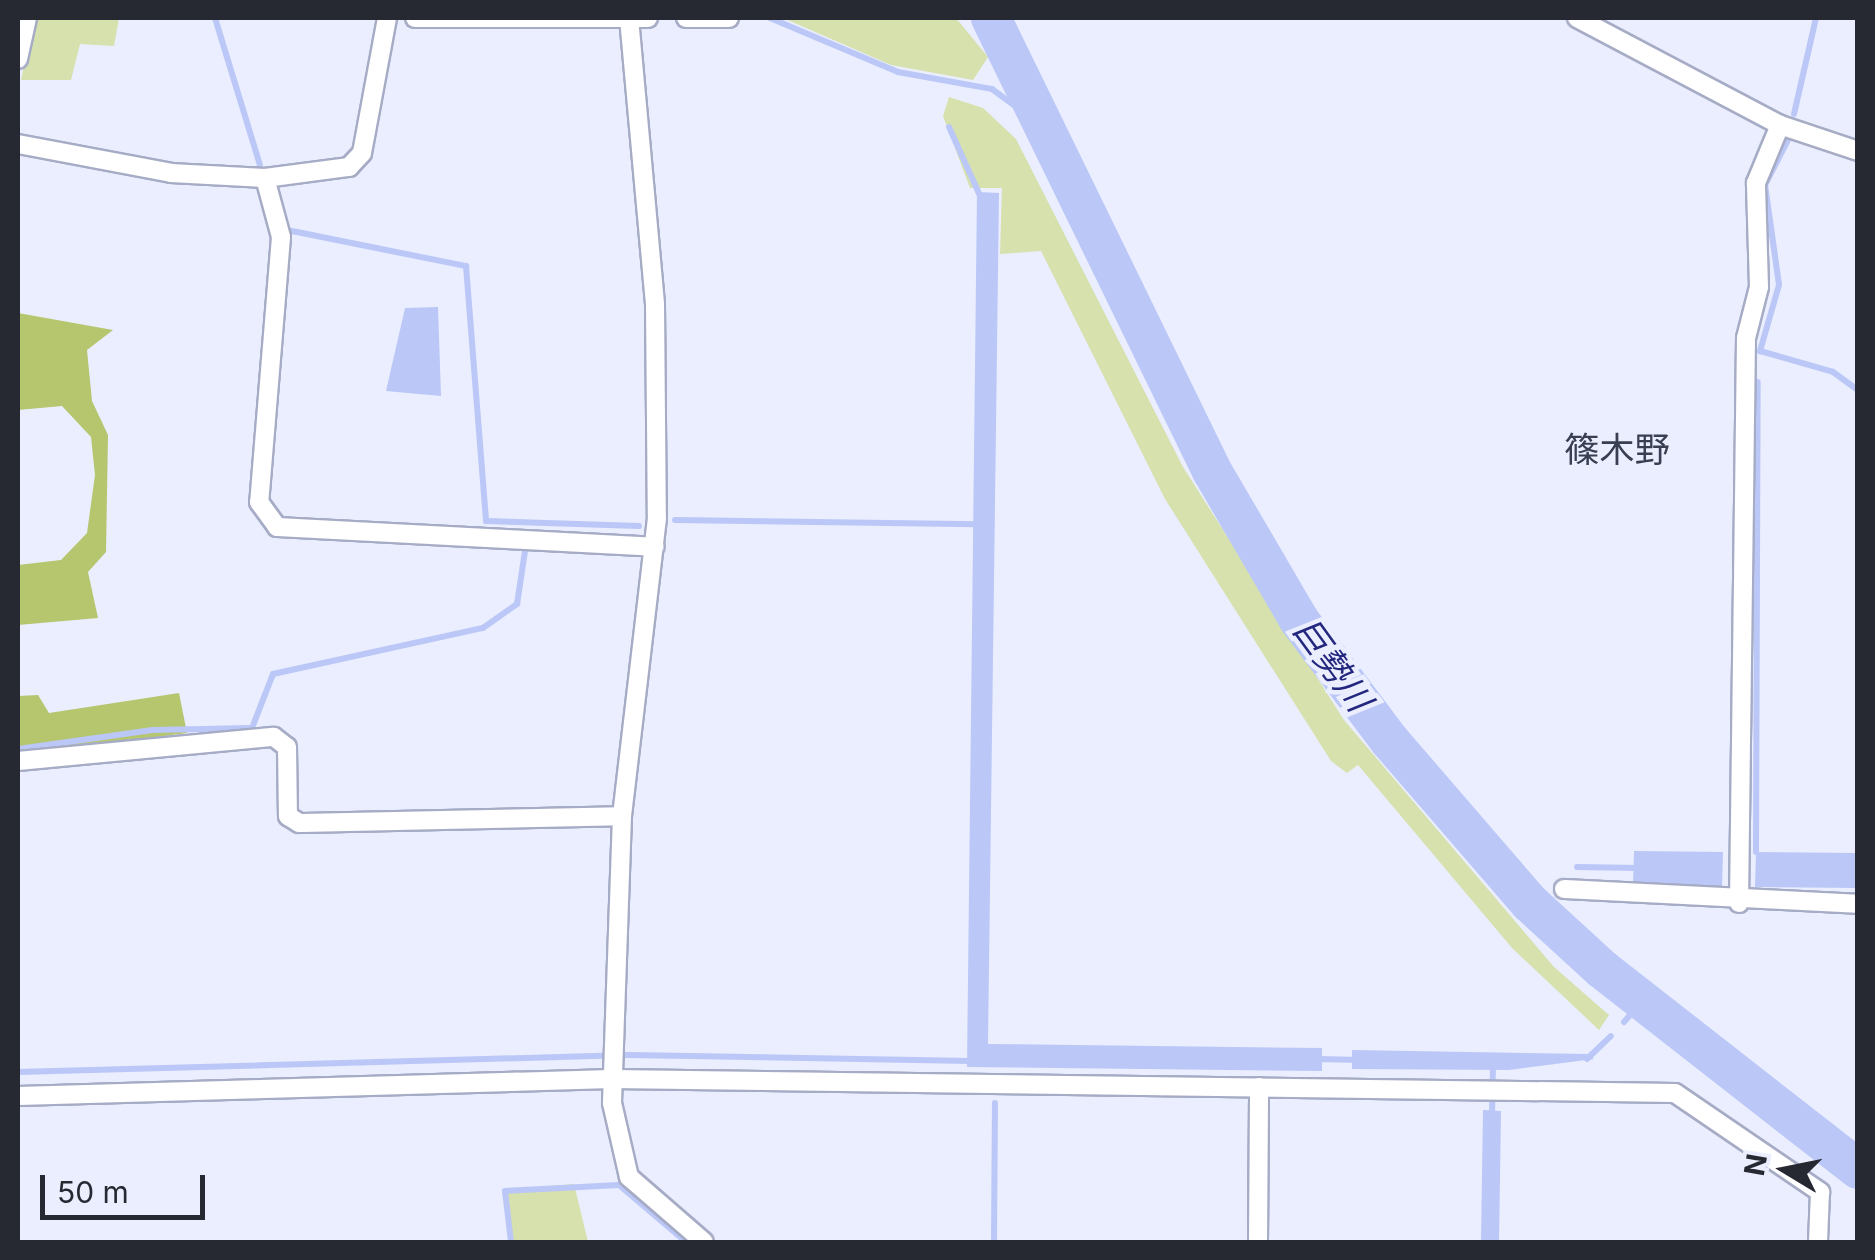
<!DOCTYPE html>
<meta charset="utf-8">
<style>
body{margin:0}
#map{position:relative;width:1875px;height:1260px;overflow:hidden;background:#eaeefe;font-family:Inter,"Noto Sans JP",sans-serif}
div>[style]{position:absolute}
.green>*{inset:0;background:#d6e1ad}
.forest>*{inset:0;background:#b5c66f}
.water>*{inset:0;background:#bbc7f7}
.stream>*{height:6px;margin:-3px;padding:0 3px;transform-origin:3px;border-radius:3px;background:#bbc7f7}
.river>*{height:40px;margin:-20px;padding:0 20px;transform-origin:20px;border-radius:20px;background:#bbc7f7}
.roads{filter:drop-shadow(2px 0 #a6acc5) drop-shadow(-2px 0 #a6acc5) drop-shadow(0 2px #a6acc5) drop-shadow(0 -2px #a6acc5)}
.minor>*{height:18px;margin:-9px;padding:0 9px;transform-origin:9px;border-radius:9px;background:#fff}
span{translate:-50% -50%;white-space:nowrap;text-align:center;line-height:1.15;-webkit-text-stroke:9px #eaeefe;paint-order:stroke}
.neighbourhood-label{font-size:35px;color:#393e52}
.water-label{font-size:35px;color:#24277e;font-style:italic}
.frame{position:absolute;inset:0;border:20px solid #262832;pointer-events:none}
.north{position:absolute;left:1735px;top:1120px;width:100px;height:100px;-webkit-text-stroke:8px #eaeefe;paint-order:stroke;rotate:280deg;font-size:28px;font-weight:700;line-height:40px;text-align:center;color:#262832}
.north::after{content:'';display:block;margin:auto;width:35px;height:45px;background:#262832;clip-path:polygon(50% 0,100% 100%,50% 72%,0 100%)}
.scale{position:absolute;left:40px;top:1175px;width:165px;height:45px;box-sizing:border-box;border:5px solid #262832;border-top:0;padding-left:12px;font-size:30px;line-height:35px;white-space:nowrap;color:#262832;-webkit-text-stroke:8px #eaeefe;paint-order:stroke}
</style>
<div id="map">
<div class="green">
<i style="clip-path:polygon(34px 18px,119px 18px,114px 46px,80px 44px,71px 80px,21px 80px)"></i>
<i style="clip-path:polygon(783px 18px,956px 18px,988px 57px,973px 80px,891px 65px)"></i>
<i style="clip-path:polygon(949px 97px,983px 108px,1016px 139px,1183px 467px,1344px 720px,1554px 967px,1609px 1015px,1599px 1030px,1512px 948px,1358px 765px,1347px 773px,1331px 761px,1165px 499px,1041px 251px,1000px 254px,1002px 188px,970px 188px,943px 116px)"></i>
<i style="clip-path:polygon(574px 1184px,588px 1242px,510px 1242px,502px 1190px)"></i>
</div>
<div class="forest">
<i style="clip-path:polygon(18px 313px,113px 330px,87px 350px,92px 401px,108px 435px,106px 552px,88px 572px,98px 618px,18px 625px,18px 565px,61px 560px,87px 533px,95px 475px,91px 437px,62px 406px,18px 410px)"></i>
<i style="clip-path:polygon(179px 693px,187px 733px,18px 755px,18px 696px,38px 695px,49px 713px)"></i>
</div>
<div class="water">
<i style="clip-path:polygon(977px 192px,999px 193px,988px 1044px,1322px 1048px,1322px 1071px,967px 1067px)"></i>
<i style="clip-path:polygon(438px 307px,441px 396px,386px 391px,405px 308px)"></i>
<i style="clip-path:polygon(1634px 851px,1723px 852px,1722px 887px,1633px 885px)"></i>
<i style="clip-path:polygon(1756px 852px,1857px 853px,1857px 888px,1755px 887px)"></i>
<i style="clip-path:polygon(1352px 1050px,1588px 1054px,1594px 1059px,1509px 1070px,1352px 1069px)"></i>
<i style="clip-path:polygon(1483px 1110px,1501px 1111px,1499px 1242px,1481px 1242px)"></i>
</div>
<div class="stream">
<i style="left:215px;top:18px;width:154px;rotate:73deg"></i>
<i style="left:770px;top:18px;width:139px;rotate:22.9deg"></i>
<i style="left:898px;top:72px;width:96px;rotate:10.3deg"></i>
<i style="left:992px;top:89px;width:71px;rotate:36.4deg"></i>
<i style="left:1794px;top:114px;width:98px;rotate:-77.1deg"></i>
<i style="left:949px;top:127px;width:80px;rotate:65.7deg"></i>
<i style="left:1788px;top:140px;width:51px;rotate:117.1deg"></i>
<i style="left:1765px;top:185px;width:101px;rotate:82deg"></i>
<i style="left:1779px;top:285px;width:69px;rotate:106.1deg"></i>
<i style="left:1760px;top:351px;width:76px;rotate:16deg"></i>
<i style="left:1833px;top:372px;width:31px;rotate:36deg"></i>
<i style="left:287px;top:230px;width:183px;rotate:11.4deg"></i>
<i style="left:466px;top:266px;width:256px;rotate:85.5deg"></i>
<i style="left:486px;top:521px;width:153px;rotate:1.9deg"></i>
<i style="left:675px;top:520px;width:303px;rotate:0.8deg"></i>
<i style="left:18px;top:749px;width:136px;rotate:-8deg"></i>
<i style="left:153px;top:730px;width:99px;rotate:-1.2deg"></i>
<i style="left:252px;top:728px;width:58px;rotate:-68.7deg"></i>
<i style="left:273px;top:674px;width:215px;rotate:-12.4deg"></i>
<i style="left:483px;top:628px;width:42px;rotate:-35.2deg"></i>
<i style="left:517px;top:604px;width:54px;rotate:-81.4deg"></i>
<i style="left:1756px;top:852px;width:470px;rotate:-89.8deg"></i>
<i style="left:1577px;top:867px;width:64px;rotate:0.9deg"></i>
<i style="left:1624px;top:1022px;width:28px;rotate:-49deg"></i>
<i style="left:1317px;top:1059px;width:43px;rotate:1.3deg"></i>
<i style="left:1587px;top:1059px;width:33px;rotate:-44deg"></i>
<i style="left:18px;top:1072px;width:611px;rotate:-1.59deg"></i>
<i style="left:629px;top:1055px;width:342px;rotate:1deg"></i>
<i style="left:1492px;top:1116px;width:52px;rotate:-88.9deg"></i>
<i style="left:511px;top:1242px;width:51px;rotate:-96.7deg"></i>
<i style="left:505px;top:1191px;width:114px;rotate:-3deg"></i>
<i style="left:619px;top:1185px;width:88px;rotate:40.4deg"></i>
<i style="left:994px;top:1242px;width:139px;rotate:-89.6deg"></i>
</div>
<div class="river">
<i style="left:991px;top:18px;width:504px;rotate:63.99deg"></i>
<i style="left:1212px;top:471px;width:173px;rotate:59.7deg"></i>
<i style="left:1299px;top:620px;width:151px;rotate:53.1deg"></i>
<i style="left:1390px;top:741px;width:214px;rotate:49.2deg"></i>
<i style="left:1530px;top:903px;width:98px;rotate:42.5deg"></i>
<i style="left:1602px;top:969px;width:325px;rotate:38deg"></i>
</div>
<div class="roads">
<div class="minor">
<i style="left:415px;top:18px;width:233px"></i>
<i style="left:629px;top:18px;width:288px;rotate:84.8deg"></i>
<i style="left:655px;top:305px;width:213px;rotate:89.5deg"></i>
<i style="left:657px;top:518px;width:300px;rotate:96.7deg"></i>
<i style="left:622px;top:816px;width:287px;rotate:92deg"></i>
<i style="left:612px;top:1103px;width:76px;rotate:77.1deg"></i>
<i style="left:629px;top:1177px;width:99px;rotate:40.9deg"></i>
<i style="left:686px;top:18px;width:43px"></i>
<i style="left:1577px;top:18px;width:229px;rotate:27.8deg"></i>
<i style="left:1780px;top:125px;width:82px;rotate:18.4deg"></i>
<i style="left:18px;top:59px;width:42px;rotate:-77.6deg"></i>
<i style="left:18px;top:144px;width:156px;rotate:10.7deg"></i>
<i style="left:171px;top:173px;width:94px;rotate:3deg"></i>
<i style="left:265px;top:178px;width:85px;rotate:-7.5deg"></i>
<i style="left:349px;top:167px;width:19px;rotate:-47deg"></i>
<i style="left:362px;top:153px;width:137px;rotate:-79.5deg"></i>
<i style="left:265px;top:178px;width:61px;rotate:74.8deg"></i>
<i style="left:281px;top:237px;width:266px;rotate:94.7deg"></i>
<i style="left:259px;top:502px;width:31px;rotate:54deg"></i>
<i style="left:277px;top:527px;width:378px;rotate:3deg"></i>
<i style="left:18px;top:761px;width:257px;rotate:-5.4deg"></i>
<i style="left:274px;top:737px;width:16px;rotate:38deg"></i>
<i style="left:287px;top:747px;width:69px;rotate:89.2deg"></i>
<i style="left:288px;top:816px;width:13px;rotate:32deg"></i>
<i style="left:299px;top:823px;width:323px;rotate:-1.2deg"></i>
<i style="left:1564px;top:889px;width:294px;rotate:2.9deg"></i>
<i style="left:1739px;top:903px;width:565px;rotate:-89.29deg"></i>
<i style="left:1746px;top:338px;width:53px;rotate:-75.7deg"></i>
<i style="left:1759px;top:287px;width:104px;rotate:-91.7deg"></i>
<i style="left:1756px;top:183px;width:63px;rotate:-67.5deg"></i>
<i style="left:18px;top:1096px;width:594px;rotate:-1.64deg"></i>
<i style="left:612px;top:1079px;width:1063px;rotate:0.75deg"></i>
<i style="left:1675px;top:1093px;width:176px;rotate:34.3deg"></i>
<i style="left:1820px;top:1192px;width:50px;rotate:92.3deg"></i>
<i style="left:1258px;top:1242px;width:155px;rotate:-89.6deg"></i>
</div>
</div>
<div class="neighbourhood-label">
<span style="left:1617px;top:449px">篠木野</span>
</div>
<div class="water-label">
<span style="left:1333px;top:664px;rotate:54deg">巨勢川</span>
</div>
<div class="frame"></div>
<div class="north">N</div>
<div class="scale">50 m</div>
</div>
